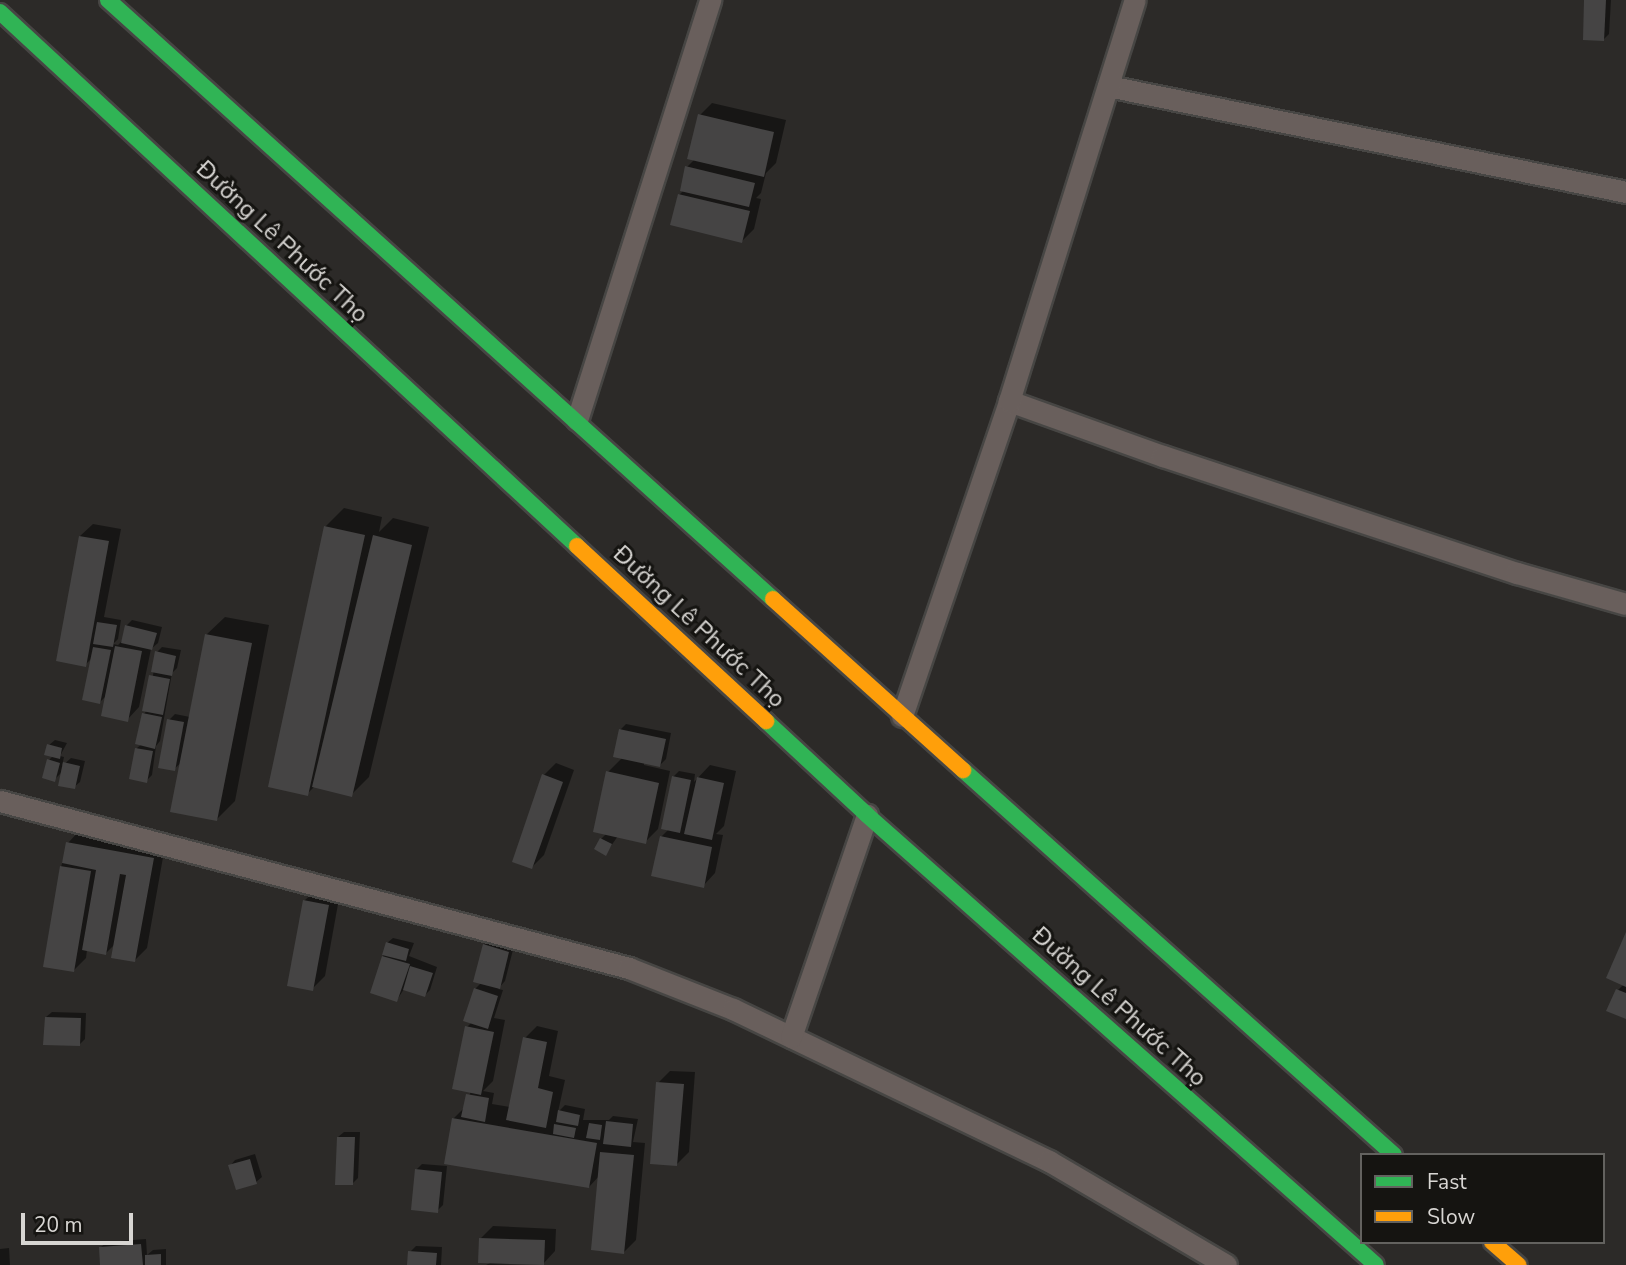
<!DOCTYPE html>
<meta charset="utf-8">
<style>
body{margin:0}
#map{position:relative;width:1626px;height:1265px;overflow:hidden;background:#2c2a28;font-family:"Nunito Sans",sans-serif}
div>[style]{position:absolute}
.shadow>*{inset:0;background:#0007}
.building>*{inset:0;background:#454444}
.roads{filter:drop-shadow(2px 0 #474644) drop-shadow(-2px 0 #474644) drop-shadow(0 2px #474644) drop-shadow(0 -2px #474644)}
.lane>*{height:21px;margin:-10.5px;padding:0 10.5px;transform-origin:10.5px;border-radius:10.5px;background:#695f5c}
.fast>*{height:16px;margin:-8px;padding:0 8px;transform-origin:8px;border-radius:8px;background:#30b455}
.slow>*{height:16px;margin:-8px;padding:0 8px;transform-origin:8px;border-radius:8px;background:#ff9f0a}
span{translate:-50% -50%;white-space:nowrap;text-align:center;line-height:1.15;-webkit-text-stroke:6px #151411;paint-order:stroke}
.street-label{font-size:24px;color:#d8d6d3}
.legend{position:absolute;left:1360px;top:1153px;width:245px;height:91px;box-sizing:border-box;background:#151411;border:2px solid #63625f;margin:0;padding:9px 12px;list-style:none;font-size:21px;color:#d8d6d3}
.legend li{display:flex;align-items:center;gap:14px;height:35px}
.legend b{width:35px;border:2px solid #63625f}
.scale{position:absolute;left:21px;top:1213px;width:112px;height:32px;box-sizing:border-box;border:4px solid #d8d6d3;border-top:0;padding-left:9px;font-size:21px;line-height:24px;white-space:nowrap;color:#d8d6d3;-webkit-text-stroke:5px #151411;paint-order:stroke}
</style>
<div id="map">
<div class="shadow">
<i style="clip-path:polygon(1586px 0,1611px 0,1609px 34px,1604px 39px)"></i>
<i style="clip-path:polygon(712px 103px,786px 120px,776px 163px,766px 173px,761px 193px,756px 198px,761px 199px,754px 229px,742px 241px,679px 195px,684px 190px,687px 167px,695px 159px,700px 115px)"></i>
<i style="clip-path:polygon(344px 508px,382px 517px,379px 532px,393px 518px,429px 527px,369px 777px,351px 795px,315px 786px,307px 794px,325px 527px)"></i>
<i style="clip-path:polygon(93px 524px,121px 529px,104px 617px,121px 620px,118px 639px,113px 644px,118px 645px,124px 639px,126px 626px,132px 620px,162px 627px,158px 643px,151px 649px,139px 707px,127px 720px,107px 695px,100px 702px,92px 658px,85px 665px,80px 536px)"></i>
<i style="clip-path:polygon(225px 617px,269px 625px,235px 801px,217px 819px,182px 762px,174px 769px,169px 720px,175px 714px,190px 717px,206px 635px)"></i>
<i style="clip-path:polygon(162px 647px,181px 650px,177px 668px,172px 673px,160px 741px,156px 746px,152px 775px,146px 781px,137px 748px,142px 744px,144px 714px,147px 710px,157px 652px)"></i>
<i style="clip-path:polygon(626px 724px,671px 733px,666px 759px,660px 765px,644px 762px,644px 765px,670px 771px,658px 829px,645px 842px,618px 836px,606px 853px,601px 839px,607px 833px,608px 772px,623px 757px,620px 730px)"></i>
<i style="clip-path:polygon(55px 740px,67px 743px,60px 756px,64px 757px,62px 766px,71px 758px,85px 761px,80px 782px,74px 787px,63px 771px,54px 780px,49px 760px,53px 756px,49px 745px)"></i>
<i style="clip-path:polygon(556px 763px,574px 770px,544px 855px,532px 867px,544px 775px)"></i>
<i style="clip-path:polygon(710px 765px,736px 771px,724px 826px,716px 834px,723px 835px,715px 873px,703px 886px,661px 837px,669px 829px,673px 777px,679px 771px,695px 774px,694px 782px)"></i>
<i style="clip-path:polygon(80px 830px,165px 846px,147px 948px,135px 960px,116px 943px,106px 953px,87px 950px,86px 958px,74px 970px,61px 867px,68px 843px)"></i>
<i style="clip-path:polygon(317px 889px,340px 893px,325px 976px,312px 989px,304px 901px)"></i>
<i style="clip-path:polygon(1626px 936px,1626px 1018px,1618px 990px,1624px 984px)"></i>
<i style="clip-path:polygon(393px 938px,414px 943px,409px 956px,437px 967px,430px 990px,424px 996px,404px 989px,397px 1000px,372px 992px,387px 943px)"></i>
<i style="clip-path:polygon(490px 939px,514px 946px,505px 981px,498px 989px,503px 990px,494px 1018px,505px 1020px,493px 1081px,483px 1091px,494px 1093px,492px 1104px,510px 1107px,525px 1038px,537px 1026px,558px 1031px,549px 1076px,565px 1080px,558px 1112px,565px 1105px,585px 1109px,583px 1120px,609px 1120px,613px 1116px,638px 1119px,633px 1142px,645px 1143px,636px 1240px,624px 1252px,600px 1175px,589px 1187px,453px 1119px,465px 1107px,471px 1091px,467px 1027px,472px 1022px,475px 989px,481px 983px,484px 945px)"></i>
<i style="clip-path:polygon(52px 1012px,86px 1013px,85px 1039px,80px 1044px,46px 1017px)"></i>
<i style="clip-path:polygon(670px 1071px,695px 1072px,689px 1152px,677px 1164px,658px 1083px)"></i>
<i style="clip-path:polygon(344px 1132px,360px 1132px,358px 1178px,353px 1183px,338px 1137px)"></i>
<i style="clip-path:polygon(255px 1154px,262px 1177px,256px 1182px,230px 1166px,235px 1160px)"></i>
<i style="clip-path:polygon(422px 1164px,447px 1166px,443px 1205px,437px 1211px,416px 1170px)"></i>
<i style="clip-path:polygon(493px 1226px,556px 1229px,555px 1251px,543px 1264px,486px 1265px,492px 1262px,480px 1239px)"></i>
<i style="clip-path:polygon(146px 1239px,147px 1255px,153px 1250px,166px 1249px,166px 1265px,102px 1265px,101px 1247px,107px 1242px)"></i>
<i style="clip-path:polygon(416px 1246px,442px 1247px,441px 1265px,409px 1265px,410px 1252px)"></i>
<i style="clip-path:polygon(9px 1248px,10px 1265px,0 1265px,0 1249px)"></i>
</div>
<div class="building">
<i style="clip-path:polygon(1584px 0,1606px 0,1604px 41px,1583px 40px)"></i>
<i style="clip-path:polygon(698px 114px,774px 132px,764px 177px,687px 159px)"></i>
<i style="clip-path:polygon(685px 166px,755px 183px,749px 207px,680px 191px)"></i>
<i style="clip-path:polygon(678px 194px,750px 211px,742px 243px,670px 225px)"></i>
<i style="clip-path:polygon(324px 526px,365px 535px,308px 796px,268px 787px)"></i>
<i style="clip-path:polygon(373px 535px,412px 545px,352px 797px,312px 787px)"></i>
<i style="clip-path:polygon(79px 536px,109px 541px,86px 667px,56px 661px)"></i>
<i style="clip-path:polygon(97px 622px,117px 625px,113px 647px,93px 644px)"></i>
<i style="clip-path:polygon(125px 625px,157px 633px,152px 650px,121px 643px)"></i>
<i style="clip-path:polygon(205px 634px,252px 643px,217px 821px,170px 812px)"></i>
<i style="clip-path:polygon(115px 646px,142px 651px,128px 722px,101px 716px)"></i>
<i style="clip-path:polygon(93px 647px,111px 650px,100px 704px,82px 700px)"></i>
<i style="clip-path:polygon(155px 651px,176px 656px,172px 676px,151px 672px)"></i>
<i style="clip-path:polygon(149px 675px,170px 679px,163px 715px,142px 711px)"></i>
<i style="clip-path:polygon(142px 713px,162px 717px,155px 749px,135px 744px)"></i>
<i style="clip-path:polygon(167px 719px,184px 722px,175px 771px,158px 768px)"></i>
<i style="clip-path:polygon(619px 729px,666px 739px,660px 767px,613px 757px)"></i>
<i style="clip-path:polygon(47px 744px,62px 748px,60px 759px,44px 755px)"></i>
<i style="clip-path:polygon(135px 748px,153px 751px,147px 783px,129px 779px)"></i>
<i style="clip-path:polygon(47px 759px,60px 763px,55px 782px,42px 778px)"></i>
<i style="clip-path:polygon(63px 762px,80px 766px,75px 789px,58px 786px)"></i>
<i style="clip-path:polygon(606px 771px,659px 783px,646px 844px,593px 832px)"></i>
<i style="clip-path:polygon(542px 774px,563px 782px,532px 869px,512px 862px)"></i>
<i style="clip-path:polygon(672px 776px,691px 780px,680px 833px,661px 829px)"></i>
<i style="clip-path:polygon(697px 777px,724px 783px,712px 840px,684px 834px)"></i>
<i style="clip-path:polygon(660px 836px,712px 847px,704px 888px,651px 876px)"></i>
<i style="clip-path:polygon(600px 838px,612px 844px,606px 856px,594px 849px)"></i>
<i style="clip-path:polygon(66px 842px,154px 858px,135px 962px,111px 958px,126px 875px,120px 874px,106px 955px,82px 950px,96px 870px,62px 863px)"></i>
<i style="clip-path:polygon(60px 866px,91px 871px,74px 972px,43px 967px)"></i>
<i style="clip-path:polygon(303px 900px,329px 905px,313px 991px,287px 986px)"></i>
<i style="clip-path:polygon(1626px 932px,1626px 987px,1606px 978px)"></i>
<i style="clip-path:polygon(386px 942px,409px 949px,406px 961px,382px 955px)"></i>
<i style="clip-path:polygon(483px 944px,509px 952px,500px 989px,473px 982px)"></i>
<i style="clip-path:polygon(382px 956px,410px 964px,397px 1002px,370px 993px)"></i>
<i style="clip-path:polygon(410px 966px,433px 973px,425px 997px,403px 990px)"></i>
<i style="clip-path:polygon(474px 988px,498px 996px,488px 1029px,463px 1021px)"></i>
<i style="clip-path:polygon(1616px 989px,1626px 993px,1626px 1019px,1606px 1011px)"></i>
<i style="clip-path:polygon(45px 1017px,81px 1018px,80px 1046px,43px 1045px)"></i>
<i style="clip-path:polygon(465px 1026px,494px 1032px,481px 1095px,452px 1089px)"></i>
<i style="clip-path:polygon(523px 1037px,547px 1042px,538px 1088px,553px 1092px,546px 1128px,506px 1120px)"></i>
<i style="clip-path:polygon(656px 1082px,684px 1084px,677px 1166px,650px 1164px)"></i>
<i style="clip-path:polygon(466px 1094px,489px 1098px,485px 1122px,461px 1117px)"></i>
<i style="clip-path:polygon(558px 1110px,580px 1115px,578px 1126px,556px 1122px)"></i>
<i style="clip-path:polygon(452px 1118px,597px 1143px,589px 1188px,444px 1164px)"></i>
<i style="clip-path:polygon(606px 1121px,633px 1124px,631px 1147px,603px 1144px)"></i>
<i style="clip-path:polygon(589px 1123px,602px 1125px,600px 1140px,586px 1138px)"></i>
<i style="clip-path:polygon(554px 1124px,576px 1128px,574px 1138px,553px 1134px)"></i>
<i style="clip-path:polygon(337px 1137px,355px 1137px,353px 1185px,335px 1185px)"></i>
<i style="clip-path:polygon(600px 1152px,634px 1155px,624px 1254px,591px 1250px)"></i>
<i style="clip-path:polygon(250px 1159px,257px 1184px,236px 1190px,228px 1165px)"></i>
<i style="clip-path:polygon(415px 1169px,442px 1172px,438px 1213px,411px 1210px)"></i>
<i style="clip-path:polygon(479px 1238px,545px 1240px,544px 1265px,478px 1263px)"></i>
<i style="clip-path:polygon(141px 1244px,143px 1265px,100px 1265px,99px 1247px)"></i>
<i style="clip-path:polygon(408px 1251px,437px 1253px,436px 1265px,407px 1265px)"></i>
<i style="clip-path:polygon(161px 1254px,161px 1265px,145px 1265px,145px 1255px)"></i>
</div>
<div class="roads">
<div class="lane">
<i style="left:1108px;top:86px;width:529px;rotate:11.56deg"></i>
<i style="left:1009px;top:401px;width:164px;rotate:19.7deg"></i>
<i style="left:1163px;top:456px;width:373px;rotate:18.3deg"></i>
<i style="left:1517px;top:573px;width:113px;rotate:15.9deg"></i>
<i style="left:577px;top:420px;width:441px;rotate:-72.4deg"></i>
<i style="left:902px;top:716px;width:333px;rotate:-71.2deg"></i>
<i style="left:1009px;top:401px;width:420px;rotate:-72.6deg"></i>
<i style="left:0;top:801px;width:651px;rotate:14.87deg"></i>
<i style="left:629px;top:968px;width:112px;rotate:21.5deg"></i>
<i style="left:733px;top:1009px;width:351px;rotate:25.7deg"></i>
<i style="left:1049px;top:1161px;width:205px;rotate:30.4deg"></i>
<i style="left:791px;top:1037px;width:235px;rotate:-71.1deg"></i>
</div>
<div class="fast">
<i style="left:108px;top:0;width:895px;rotate:42.01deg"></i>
<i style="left:0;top:12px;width:786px;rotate:42.78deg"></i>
<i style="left:766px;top:721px;width:138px;rotate:42.9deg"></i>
<i style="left:867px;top:815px;width:679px;rotate:41.48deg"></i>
<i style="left:963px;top:770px;width:578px;rotate:41.77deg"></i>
</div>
<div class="slow">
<i style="left:577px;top:546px;width:258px;rotate:42.8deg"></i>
<i style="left:773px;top:599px;width:256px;rotate:42deg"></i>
<i style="left:1492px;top:1242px;width:35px;rotate:41deg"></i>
</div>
</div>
<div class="street-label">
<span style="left:282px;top:242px;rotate:43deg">Đường Lê Phước Thọ</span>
<span style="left:699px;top:627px;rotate:43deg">Đường Lê Phước Thọ</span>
<span style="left:1119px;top:1007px;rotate:42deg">Đường Lê Phước Thọ</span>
</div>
<ul class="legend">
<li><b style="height:9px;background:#30b455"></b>Fast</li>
<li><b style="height:9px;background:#ff9f0a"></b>Slow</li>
</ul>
<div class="scale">20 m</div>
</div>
